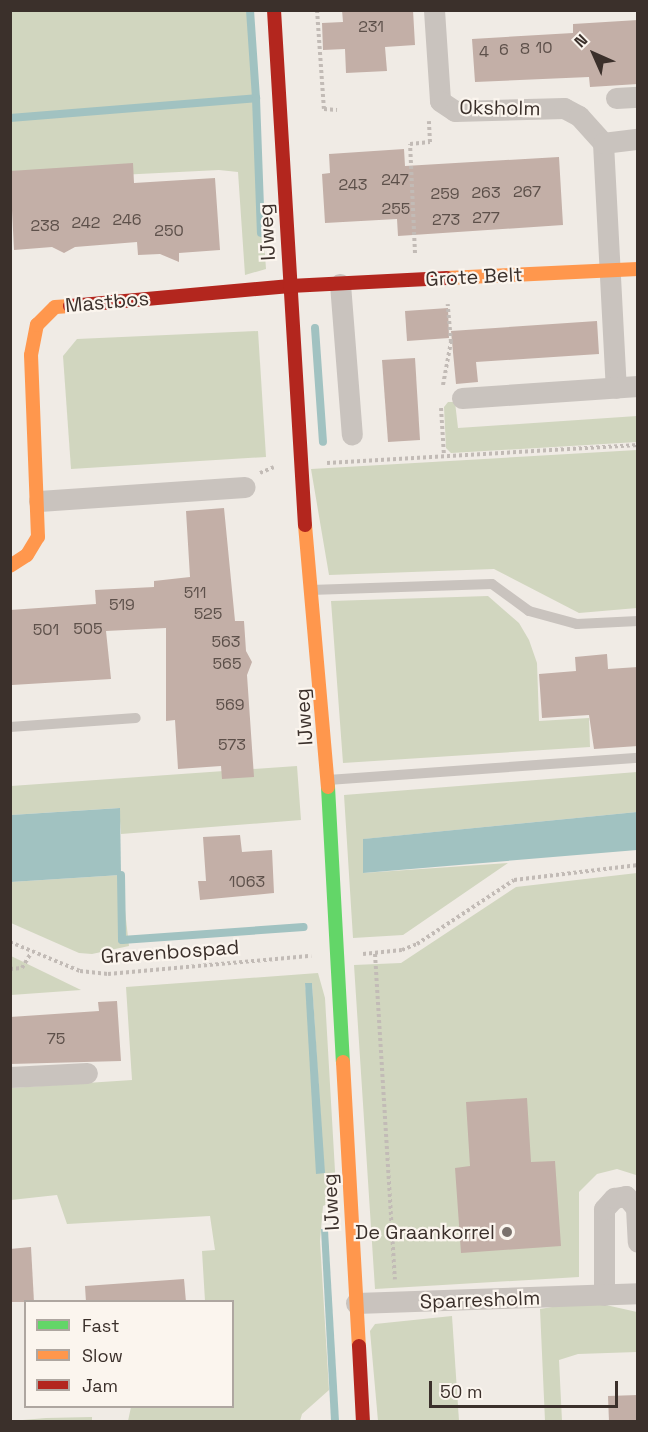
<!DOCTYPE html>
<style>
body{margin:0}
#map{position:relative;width:648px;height:1432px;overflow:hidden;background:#f0ebe5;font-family:"Space Grotesk",sans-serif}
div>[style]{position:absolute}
.green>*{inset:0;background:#d1d6bf}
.water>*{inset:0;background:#a1c2c1}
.stream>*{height:8px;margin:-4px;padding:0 4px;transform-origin:4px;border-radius:4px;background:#a1c2c1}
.building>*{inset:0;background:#c3afa7}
.path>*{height:4px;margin-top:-2px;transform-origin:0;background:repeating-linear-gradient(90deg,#c2bbb6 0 3px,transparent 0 6px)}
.lane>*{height:10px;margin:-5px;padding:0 5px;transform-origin:5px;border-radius:5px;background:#c9c3be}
.street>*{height:21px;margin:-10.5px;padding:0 10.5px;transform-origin:10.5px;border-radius:10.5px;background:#c9c3be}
.fast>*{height:14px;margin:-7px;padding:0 7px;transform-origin:7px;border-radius:7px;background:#63d668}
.slow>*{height:14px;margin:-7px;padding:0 7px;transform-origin:7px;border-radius:7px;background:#ff974d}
.jam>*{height:14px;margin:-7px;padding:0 7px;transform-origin:7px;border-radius:7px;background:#b3261e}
.dots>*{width:16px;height:16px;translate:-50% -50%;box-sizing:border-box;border:3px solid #fbf5ee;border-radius:50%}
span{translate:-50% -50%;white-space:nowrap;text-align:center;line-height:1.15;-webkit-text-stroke:4.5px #fbf5ee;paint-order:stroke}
.number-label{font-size:16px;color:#5d504a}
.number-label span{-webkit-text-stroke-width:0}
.street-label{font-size:20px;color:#3b302b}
.poi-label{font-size:20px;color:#3b302b}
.right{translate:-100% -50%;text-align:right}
.frame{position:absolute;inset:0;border:12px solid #3b302b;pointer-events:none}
.legend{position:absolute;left:24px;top:1300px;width:210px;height:108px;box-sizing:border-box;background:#fbf5ee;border:2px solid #aea6a0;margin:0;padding:8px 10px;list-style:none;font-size:18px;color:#3b302b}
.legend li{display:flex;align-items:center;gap:12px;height:30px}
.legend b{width:30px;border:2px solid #aea6a0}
.north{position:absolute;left:564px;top:24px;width:60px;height:60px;-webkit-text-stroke:4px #fbf5ee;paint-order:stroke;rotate:315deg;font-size:16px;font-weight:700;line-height:24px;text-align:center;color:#3b302b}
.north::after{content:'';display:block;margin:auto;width:21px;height:27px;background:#3b302b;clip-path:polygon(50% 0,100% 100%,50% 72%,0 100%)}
.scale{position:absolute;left:429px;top:1381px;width:189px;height:27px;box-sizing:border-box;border:3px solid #3b302b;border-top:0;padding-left:8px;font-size:18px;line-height:21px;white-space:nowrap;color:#3b302b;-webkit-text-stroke:4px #fbf5ee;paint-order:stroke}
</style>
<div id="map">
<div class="green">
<i style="clip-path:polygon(10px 11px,248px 11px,266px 269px,245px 275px,238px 172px,219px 170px,19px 180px,11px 173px)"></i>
<i style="clip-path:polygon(258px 331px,266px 457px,71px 469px,63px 356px,77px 339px)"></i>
<i style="clip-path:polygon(448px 402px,455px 402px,458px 428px,637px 416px,637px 442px,451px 453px,446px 448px,444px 407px)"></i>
<i style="clip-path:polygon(637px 450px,637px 608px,579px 613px,494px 569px,329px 575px,311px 469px)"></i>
<i style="clip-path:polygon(488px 596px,519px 623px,529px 640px,537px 663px,539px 721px,589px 718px,590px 747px,343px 763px,331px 601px)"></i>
<i style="clip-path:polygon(297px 766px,301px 820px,121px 834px,119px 808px,11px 815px,11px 786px)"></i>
<i style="clip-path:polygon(637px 772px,637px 812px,364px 839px,363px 873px,508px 863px,403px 935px,353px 938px,344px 795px)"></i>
<i style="clip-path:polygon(637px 873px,636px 1175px,617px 1169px,597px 1174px,579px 1192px,579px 1277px,375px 1289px,354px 965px,401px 963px,516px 887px)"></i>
<i style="clip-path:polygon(121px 875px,129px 946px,92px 954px,79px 953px,11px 923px,11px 882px)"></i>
<i style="clip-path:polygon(11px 956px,81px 990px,11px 995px)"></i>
<i style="clip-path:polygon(evenodd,318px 973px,325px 998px,335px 1171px,335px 1201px,323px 1206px,320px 1241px,329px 1390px,302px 1414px,300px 1421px,128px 1421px,131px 1407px,232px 1406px,232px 1302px,205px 1301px,202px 1251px,215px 1250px,210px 1216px,67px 1224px,57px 1195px,11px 1200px,11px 1088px,132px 1080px,126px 987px,318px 973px,305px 983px,312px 983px,324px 1173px,305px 983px)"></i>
<i style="clip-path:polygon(588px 1301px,637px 1312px,637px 1352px,578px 1354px,559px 1360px,562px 1421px,545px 1421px,540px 1309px)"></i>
<i style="clip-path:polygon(452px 1316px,459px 1421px,378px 1421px,370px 1331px,375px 1324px)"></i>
<i style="clip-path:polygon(92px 1417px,92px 1421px,11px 1421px,46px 1418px)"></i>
</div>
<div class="water">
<i style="clip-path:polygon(120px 808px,121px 875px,11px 882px,11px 815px)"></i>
<i style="clip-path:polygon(637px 812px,637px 850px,363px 873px,363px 839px)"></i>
<i style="clip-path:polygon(305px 983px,312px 983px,325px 1173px,316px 1174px)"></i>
<i style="clip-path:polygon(321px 1229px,328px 1230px,339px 1421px,331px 1421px)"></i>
</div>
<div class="stream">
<i style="left:250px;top:10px;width:88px;rotate:86.1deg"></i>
<i style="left:10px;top:118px;width:247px;rotate:-4.6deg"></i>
<i style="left:256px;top:98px;width:135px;rotate:87.9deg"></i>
<i style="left:315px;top:328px;width:114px;rotate:86deg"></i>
<i style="left:121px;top:875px;width:65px;rotate:89.1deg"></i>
<i style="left:122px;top:940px;width:182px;rotate:-4.1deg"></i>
</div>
<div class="building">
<i style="clip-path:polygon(342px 10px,413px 10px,415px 45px,385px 47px,387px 71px,346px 73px,345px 49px,323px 50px,322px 23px,343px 22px)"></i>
<i style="clip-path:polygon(638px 20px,638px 84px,590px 87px,589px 77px,475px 82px,472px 39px,573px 33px,573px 24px)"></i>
<i style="clip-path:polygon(404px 149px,405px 166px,559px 157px,563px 225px,398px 236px,397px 219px,325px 223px,322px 174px,330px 173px,329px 154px)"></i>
<i style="clip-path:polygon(133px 163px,134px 183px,215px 178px,220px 250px,179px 253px,179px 262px,160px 254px,138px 255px,137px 242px,75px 247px,64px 253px,52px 247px,14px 250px,10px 171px)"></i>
<i style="clip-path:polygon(448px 308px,449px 338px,407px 341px,405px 311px)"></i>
<i style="clip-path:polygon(597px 321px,599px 354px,476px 362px,478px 382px,456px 384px,451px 331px)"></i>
<i style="clip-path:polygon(415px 358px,420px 440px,388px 442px,382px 360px)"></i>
<i style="clip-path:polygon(224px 508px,235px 621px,244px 621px,246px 651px,252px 662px,247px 675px,254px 777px,222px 779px,221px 766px,178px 769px,175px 720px,166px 721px,166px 628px,106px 631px,111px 679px,12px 685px,10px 610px,96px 604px,95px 590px,154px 587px,154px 581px,190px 577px,186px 511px)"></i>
<i style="clip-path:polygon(607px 654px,608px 669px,638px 667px,638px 746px,594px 749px,589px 715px,542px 718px,539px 674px,576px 671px,575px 657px)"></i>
<i style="clip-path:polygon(240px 835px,242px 852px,272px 850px,274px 893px,200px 900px,198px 881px,206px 881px,203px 837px)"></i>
<i style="clip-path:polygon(117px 1001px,121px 1061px,10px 1064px,10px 1017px,99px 1011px,98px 1002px)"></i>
<i style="clip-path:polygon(527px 1098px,531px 1162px,555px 1161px,561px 1246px,461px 1253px,455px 1168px,470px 1166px,466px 1102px)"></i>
<i style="clip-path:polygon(31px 1247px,34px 1302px,10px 1302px,10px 1249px)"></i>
<i style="clip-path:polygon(184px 1279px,186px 1302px,86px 1302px,85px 1286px)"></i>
<i style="clip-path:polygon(638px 1395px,638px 1422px,609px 1422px,608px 1396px)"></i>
</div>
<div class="path">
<i style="left:317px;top:10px;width:99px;rotate:86deg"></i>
<i style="left:324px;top:109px;width:13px;rotate:4deg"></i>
<i style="left:415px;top:253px;width:109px;rotate:-92.6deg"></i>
<i style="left:410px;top:144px;width:20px;rotate:-6deg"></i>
<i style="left:430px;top:142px;width:21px;rotate:-93deg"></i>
<i style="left:443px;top:385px;width:44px;rotate:-79.5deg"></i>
<i style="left:451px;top:342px;width:38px;rotate:-95deg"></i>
<i style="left:441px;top:408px;width:48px;rotate:86.4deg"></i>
<i style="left:327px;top:463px;width:312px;rotate:-3.3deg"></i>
<i style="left:260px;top:473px;width:15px;rotate:-23deg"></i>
<i style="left:10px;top:942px;width:76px;rotate:22.5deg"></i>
<i style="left:80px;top:971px;width:28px;rotate:6deg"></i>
<i style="left:108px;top:974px;width:204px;rotate:-5.1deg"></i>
<i style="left:363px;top:954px;width:39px;rotate:-6deg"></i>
<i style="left:402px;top:950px;width:16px;rotate:-22deg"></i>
<i style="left:417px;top:944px;width:116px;rotate:-33.4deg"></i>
<i style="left:514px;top:880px;width:125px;rotate:-6.9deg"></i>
<i style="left:375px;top:954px;width:326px;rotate:86.5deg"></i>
<i style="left:10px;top:969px;width:12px;rotate:-5deg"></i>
<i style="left:22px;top:968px;width:17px;rotate:-59deg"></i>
</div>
<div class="lane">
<i style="left:310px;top:590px;width:182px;rotate:-1.9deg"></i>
<i style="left:492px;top:584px;width:46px;rotate:36.1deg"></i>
<i style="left:529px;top:611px;width:50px;rotate:15.2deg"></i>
<i style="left:577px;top:624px;width:61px;rotate:-2.8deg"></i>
<i style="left:10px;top:727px;width:126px;rotate:-4.1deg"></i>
<i style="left:328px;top:780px;width:311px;rotate:-4.1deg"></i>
</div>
<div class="street">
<i style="left:434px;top:10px;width:91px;rotate:86.2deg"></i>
<i style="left:440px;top:101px;width:18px;rotate:34deg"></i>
<i style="left:455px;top:111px;width:109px;rotate:-1.6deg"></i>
<i style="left:564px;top:108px;width:17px;rotate:28deg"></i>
<i style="left:579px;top:116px;width:36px;rotate:48deg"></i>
<i style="left:603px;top:143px;width:245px;rotate:87deg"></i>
<i style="left:616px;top:98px;width:22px;rotate:-3deg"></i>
<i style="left:603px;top:143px;width:35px;rotate:-7deg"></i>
<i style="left:340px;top:284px;width:151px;rotate:85.5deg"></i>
<i style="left:462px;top:398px;width:176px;rotate:-3.9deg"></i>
<i style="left:39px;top:501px;width:206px;rotate:-3.9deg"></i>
<i style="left:10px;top:1077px;width:77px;rotate:-3deg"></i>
<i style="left:604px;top:1295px;width:86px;rotate:-90deg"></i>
<i style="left:604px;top:1209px;width:15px;rotate:-48deg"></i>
<i style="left:614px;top:1198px;width:12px;rotate:-9deg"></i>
<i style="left:626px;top:1196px;width:16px;rotate:50deg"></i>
<i style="left:636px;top:1208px;width:34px;rotate:87deg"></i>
<i style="left:356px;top:1303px;width:282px;rotate:-2deg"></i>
</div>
<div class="fast">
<i style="left:328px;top:787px;width:275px;rotate:86.9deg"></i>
</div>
<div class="slow">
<i style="left:447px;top:278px;width:191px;rotate:-2.7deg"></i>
<i style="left:305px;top:525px;width:263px;rotate:85deg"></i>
<i style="left:10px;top:566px;width:20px;rotate:-33deg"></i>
<i style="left:27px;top:555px;width:21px;rotate:-59deg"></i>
<i style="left:38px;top:537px;width:182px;rotate:-92.2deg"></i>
<i style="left:31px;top:355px;width:31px;rotate:-79deg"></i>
<i style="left:37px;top:325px;width:25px;rotate:-45deg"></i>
<i style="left:55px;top:307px;width:15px;rotate:-4deg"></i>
<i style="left:343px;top:1062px;width:284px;rotate:86.8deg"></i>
</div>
<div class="jam">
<i style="left:274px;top:10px;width:516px;rotate:86.56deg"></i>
<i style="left:70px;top:306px;width:221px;rotate:-5.2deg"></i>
<i style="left:290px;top:286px;width:157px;rotate:-2.9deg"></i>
<i style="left:359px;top:1346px;width:76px;rotate:87deg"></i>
</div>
<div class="dots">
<i style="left:507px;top:1232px;background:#7a716c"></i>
</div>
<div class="number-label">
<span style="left:371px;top:27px">231</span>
<span style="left:544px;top:48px">10</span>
<span style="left:525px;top:49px">8</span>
<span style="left:504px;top:50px">6</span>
<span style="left:484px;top:52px">4</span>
<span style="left:395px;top:180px">247</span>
<span style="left:353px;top:185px">243</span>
<span style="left:527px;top:192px">267</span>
<span style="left:486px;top:193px">263</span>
<span style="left:445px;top:194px">259</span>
<span style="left:396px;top:209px">255</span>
<span style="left:486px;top:218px">277</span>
<span style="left:127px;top:220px">246</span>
<span style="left:446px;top:220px">273</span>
<span style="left:86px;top:223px">242</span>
<span style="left:45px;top:226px">238</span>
<span style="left:169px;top:231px">250</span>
<span style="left:195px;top:593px">511</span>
<span style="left:122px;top:605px">519</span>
<span style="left:208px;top:614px">525</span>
<span style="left:88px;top:629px">505</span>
<span style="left:46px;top:630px">501</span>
<span style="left:226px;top:642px">563</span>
<span style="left:227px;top:664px">565</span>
<span style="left:230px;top:705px">569</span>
<span style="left:232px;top:745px">573</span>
<span style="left:247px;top:882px">1063</span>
<span style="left:56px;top:1039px">75</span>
</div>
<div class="street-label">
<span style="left:500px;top:108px;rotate:1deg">Oksholm</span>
<span style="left:267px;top:232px;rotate:-93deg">IJweg</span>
<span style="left:474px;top:277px;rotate:-3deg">Grote Belt</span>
<span style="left:107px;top:302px;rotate:-5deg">Mastbos</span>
<span style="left:304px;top:717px;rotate:-94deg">IJweg</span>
<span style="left:170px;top:952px;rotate:-4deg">Gravenbospad</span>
<span style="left:331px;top:1202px;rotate:-93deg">IJweg</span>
<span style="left:480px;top:1300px;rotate:-2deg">Sparresholm</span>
</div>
<div class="poi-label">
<span class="right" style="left:495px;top:1232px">De Graankorrel</span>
</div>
<div class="frame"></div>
<ul class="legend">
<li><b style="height:8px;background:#63d668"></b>Fast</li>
<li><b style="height:8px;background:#ff974d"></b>Slow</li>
<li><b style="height:8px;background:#b3261e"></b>Jam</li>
</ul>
<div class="north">N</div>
<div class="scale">50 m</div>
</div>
